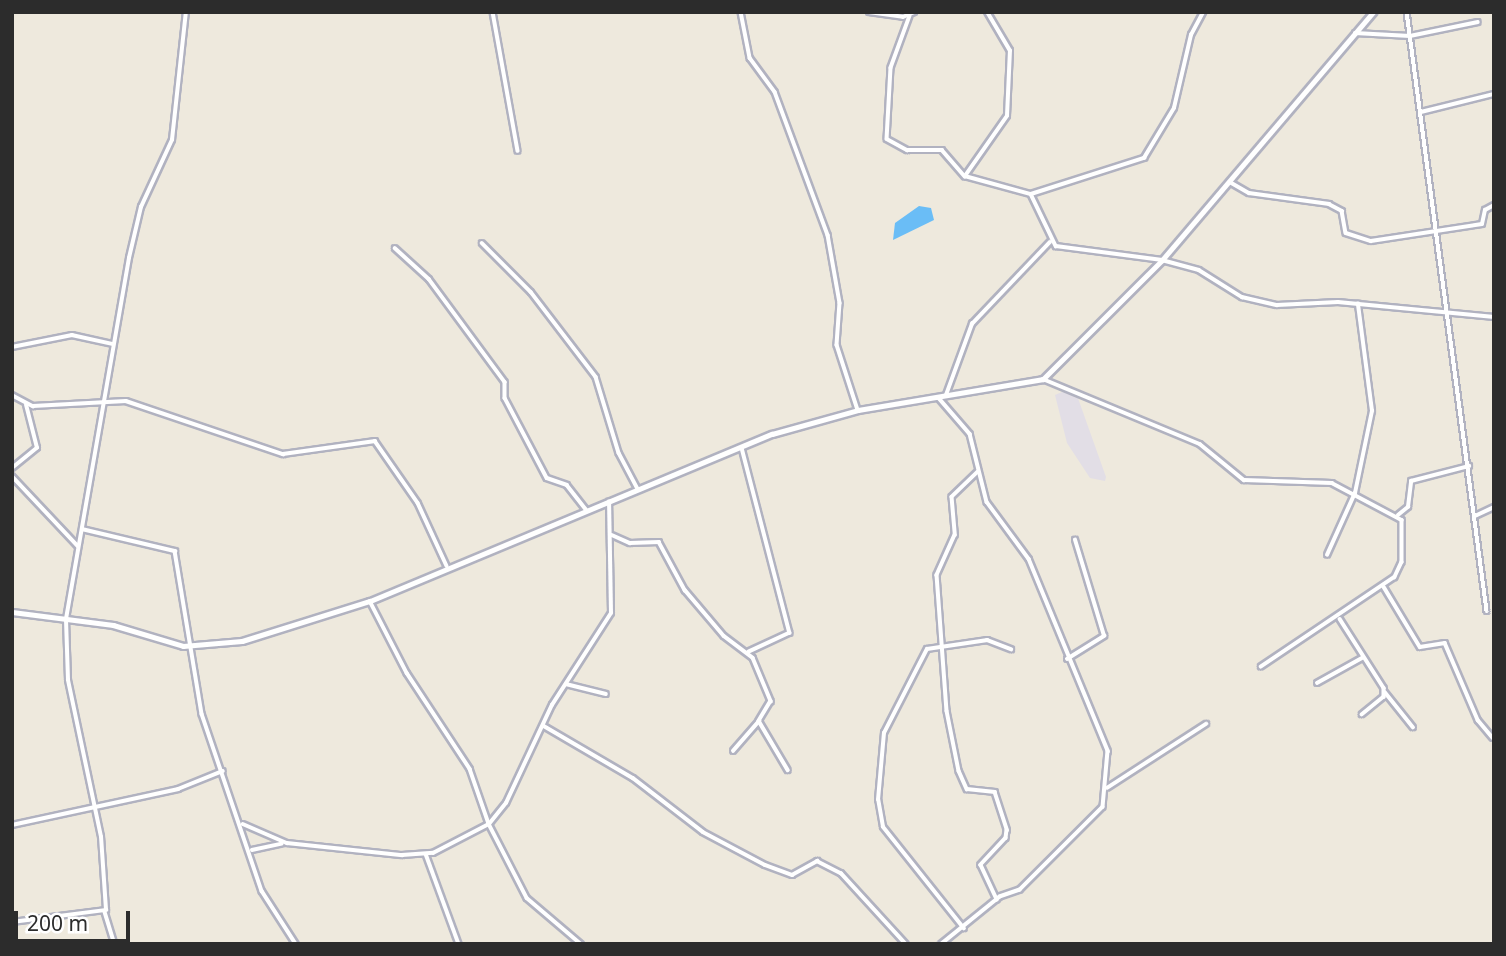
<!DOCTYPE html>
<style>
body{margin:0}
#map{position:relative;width:1506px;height:956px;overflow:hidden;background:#eee9dd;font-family:"Noto Sans",sans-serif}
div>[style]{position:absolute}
.industrial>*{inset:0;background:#e2dee6}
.water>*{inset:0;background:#6abdf6}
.roads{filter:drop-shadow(2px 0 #b1b2c0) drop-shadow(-2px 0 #b1b2c0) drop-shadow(0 2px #b1b2c0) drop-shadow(0 -2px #b1b2c0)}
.street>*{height:3.5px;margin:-1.75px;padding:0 1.75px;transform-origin:1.75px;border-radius:1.75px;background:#fff}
.secondary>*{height:5px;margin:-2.5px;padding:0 2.5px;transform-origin:2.5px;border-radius:2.5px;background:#fff}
span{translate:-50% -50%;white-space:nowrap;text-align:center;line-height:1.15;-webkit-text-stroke:5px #fff;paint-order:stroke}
.frame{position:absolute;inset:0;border:14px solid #2c2c2c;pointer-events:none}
.scale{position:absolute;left:14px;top:911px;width:116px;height:32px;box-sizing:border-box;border:4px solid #2c2c2c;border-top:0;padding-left:9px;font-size:21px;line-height:24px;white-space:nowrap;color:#2c2c2c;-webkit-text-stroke:5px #fff;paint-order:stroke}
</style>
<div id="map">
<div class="industrial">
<i style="clip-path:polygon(1074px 387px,1106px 477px,1105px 481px,1090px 478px,1067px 443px,1055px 395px)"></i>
</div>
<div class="water">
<i style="clip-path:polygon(919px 206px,931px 208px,934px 220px,893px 240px,895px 223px)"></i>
</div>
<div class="roads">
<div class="street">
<i style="left:493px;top:12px;width:141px;rotate:79.8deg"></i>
<i style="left:741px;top:12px;width:47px;rotate:78.9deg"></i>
<i style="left:750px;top:58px;width:42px;rotate:53.7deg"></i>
<i style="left:775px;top:92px;width:153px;rotate:69.7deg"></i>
<i style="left:828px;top:235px;width:69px;rotate:80deg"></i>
<i style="left:840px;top:303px;width:42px;rotate:94.1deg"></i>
<i style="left:837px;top:345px;width:68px;rotate:72.1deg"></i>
<i style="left:869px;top:12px;width:34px;rotate:8deg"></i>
<i style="left:903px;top:17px;width:12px;rotate:-24deg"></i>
<i style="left:1407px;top:12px;width:604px;rotate:82.39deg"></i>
<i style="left:910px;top:16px;width:55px;rotate:110.1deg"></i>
<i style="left:891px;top:68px;width:71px;rotate:93.2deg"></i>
<i style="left:887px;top:139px;width:23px;rotate:29deg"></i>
<i style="left:907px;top:150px;width:35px"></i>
<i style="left:942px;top:150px;width:35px;rotate:49deg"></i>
<i style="left:965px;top:176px;width:68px;rotate:15.3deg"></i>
<i style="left:1031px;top:194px;width:58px;rotate:64.3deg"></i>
<i style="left:1056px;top:246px;width:107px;rotate:7.5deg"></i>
<i style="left:1162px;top:260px;width:38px;rotate:15deg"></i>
<i style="left:1199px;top:270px;width:51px;rotate:32.1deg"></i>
<i style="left:1242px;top:297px;width:36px;rotate:13deg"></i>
<i style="left:1277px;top:305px;width:61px;rotate:-2.8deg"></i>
<i style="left:1338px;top:302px;width:157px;rotate:5.5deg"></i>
<i style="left:1355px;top:33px;width:55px;rotate:3.1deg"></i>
<i style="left:1410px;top:36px;width:69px;rotate:-11.6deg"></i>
<i style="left:1421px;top:112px;width:75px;rotate:-13.9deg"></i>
<i style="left:965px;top:176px;width:73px;rotate:-55deg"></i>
<i style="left:1007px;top:116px;width:65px;rotate:-87.4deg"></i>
<i style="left:1010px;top:51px;width:45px;rotate:-120.5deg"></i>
<i style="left:1230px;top:182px;width:22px;rotate:30deg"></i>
<i style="left:1249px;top:193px;width:81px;rotate:7.8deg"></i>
<i style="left:1329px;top:204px;width:15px;rotate:28deg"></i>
<i style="left:1342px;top:211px;width:22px;rotate:80deg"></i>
<i style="left:1346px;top:233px;width:26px;rotate:18deg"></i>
<i style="left:1371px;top:241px;width:112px;rotate:-8.7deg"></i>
<i style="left:1482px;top:224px;width:14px;rotate:-78deg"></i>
<i style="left:1485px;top:210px;width:10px;rotate:-29deg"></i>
<i style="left:1031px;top:194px;width:119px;rotate:-17.7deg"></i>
<i style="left:1144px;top:158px;width:58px;rotate:-59deg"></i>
<i style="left:1174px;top:108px;width:75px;rotate:-76.9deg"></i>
<i style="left:1191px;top:35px;width:26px;rotate:-62deg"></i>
<i style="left:482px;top:243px;width:69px;rotate:45deg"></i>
<i style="left:531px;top:292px;width:107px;rotate:52.6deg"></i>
<i style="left:596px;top:377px;width:79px;rotate:73.2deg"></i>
<i style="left:619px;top:453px;width:41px;rotate:62.2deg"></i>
<i style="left:395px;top:248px;width:46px;rotate:42.4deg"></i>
<i style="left:429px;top:279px;width:128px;rotate:53.6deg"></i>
<i style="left:505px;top:382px;width:16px;rotate:90deg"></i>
<i style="left:505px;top:398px;width:90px;rotate:62.3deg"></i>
<i style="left:547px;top:478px;width:21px;rotate:19deg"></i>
<i style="left:567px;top:485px;width:31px;rotate:52deg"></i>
<i style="left:12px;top:347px;width:61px;rotate:-11.3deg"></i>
<i style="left:72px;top:335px;width:42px;rotate:12.4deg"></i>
<i style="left:1043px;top:379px;width:170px;rotate:22.5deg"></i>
<i style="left:1200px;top:444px;width:57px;rotate:39.3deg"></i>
<i style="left:1244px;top:480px;width:88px;rotate:2deg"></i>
<i style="left:1332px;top:483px;width:79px;rotate:27.9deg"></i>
<i style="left:1402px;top:520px;width:42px;rotate:90deg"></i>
<i style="left:1402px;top:562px;width:17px;rotate:115deg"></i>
<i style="left:1395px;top:577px;width:161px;rotate:146.1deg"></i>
<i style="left:12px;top:395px;width:24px;rotate:28deg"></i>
<i style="left:33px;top:406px;width:93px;rotate:-3.1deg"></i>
<i style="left:126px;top:401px;width:166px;rotate:18.7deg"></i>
<i style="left:283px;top:454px;width:93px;rotate:-8deg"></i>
<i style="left:375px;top:441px;width:75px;rotate:55.3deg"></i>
<i style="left:418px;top:503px;width:69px;rotate:65.3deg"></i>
<i style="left:946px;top:395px;width:76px;rotate:-69.9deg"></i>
<i style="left:972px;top:324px;width:113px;rotate:-46.4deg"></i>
<i style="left:938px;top:397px;width:49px;rotate:49.1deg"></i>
<i style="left:970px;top:434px;width:70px;rotate:76deg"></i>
<i style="left:987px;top:502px;width:71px;rotate:53.6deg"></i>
<i style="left:1029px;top:559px;width:208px;rotate:67.6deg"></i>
<i style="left:1108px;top:751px;width:56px;rotate:95.1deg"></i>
<i style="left:1103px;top:807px;width:117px;rotate:135deg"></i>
<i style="left:1020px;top:890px;width:21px;rotate:161deg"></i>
<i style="left:1000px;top:897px;width:75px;rotate:141deg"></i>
<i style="left:742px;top:448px;width:191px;rotate:75.5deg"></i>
<i style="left:790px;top:633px;width:45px;rotate:155.1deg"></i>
<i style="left:12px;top:468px;width:32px;rotate:-39deg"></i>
<i style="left:37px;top:448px;width:44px;rotate:-104.3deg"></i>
<i style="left:978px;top:472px;width:36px;rotate:136deg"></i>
<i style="left:952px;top:497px;width:38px;rotate:85deg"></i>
<i style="left:955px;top:535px;width:44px;rotate:114.2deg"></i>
<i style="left:937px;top:575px;width:136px;rotate:85.8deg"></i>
<i style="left:947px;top:711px;width:61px;rotate:78.7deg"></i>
<i style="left:959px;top:771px;width:20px;rotate:66deg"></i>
<i style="left:967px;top:789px;width:28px;rotate:6deg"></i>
<i style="left:995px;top:792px;width:40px;rotate:72deg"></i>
<i style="left:1007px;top:830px;width:8px;rotate:97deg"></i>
<i style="left:1006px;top:838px;width:37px;rotate:133deg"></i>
<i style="left:981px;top:865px;width:38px;rotate:65deg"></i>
<i style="left:12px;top:476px;width:96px;rotate:46.7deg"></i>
<i style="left:1398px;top:515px;width:13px;rotate:-39deg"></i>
<i style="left:1408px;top:507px;width:26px;rotate:-83deg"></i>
<i style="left:1411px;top:481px;width:60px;rotate:-14.5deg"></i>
<i style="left:1475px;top:516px;width:21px;rotate:-25deg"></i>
<i style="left:82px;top:529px;width:96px;rotate:13.3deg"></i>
<i style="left:175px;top:551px;width:165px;rotate:80.6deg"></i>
<i style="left:202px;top:714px;width:187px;rotate:71.3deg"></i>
<i style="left:262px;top:891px;width:63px;rotate:57.3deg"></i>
<i style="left:612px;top:535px;width:20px;rotate:24deg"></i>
<i style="left:630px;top:543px;width:29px;rotate:-2deg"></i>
<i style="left:659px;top:542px;width:55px;rotate:61.6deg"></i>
<i style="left:685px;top:590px;width:60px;rotate:49.7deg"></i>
<i style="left:724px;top:636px;width:36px;rotate:37deg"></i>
<i style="left:753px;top:658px;width:47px;rotate:67.3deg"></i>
<i style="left:771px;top:701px;width:23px;rotate:121deg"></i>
<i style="left:759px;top:721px;width:57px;rotate:59.4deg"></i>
<i style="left:1327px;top:555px;width:68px;rotate:-65.7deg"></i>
<i style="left:1355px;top:493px;width:84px;rotate:-78.3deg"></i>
<i style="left:1372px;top:411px;width:108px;rotate:-97.5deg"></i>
<i style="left:1384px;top:587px;width:70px;rotate:59deg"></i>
<i style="left:1420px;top:647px;width:25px;rotate:-9deg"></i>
<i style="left:1445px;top:643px;width:84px;rotate:66.8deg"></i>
<i style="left:1478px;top:720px;width:23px;rotate:50deg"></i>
<i style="left:370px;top:601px;width:81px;rotate:62.8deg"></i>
<i style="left:407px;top:673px;width:115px;rotate:56.7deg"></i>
<i style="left:470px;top:769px;width:58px;rotate:70.9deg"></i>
<i style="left:489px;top:824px;width:83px;rotate:62.8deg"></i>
<i style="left:527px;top:898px;width:71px;rotate:40.4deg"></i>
<i style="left:1340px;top:619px;width:82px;rotate:57.5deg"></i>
<i style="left:1384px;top:688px;width:9px;rotate:90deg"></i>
<i style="left:1384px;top:697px;width:28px;rotate:141deg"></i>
<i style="left:1067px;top:659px;width:44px;rotate:-31.9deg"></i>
<i style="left:1104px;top:636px;width:100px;rotate:-106.8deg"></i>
<i style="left:1317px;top:683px;width:51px;rotate:-29.1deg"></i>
<i style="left:566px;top:684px;width:41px;rotate:14deg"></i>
<i style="left:1385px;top:692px;width:45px;rotate:51.3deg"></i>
<i style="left:544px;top:726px;width:103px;rotate:30.3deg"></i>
<i style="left:633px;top:778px;width:88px;rotate:37.6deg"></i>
<i style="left:703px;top:832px;width:70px;rotate:28deg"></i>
<i style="left:765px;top:865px;width:29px;rotate:20deg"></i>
<i style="left:792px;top:875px;width:29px;rotate:-29deg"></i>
<i style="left:817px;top:861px;width:27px;rotate:27deg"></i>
<i style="left:841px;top:873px;width:96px;rotate:47.5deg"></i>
<i style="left:733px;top:751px;width:40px;rotate:-49deg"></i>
<i style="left:1107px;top:788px;width:118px;rotate:-32.9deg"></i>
<i style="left:243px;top:824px;width:48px;rotate:23.4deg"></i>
<i style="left:287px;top:843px;width:116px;rotate:6deg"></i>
<i style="left:402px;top:855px;width:31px;rotate:-4deg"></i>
<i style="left:433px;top:853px;width:63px;rotate:-27.4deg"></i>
<i style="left:489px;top:824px;width:27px;rotate:-51deg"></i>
<i style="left:506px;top:803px;width:108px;rotate:-64.9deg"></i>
<i style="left:552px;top:705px;width:109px;rotate:-57.3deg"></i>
<i style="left:611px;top:613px;width:111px;rotate:-91deg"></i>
<i style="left:12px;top:825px;width:170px;rotate:-12.2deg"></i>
<i style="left:178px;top:789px;width:48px;rotate:-21.8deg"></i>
<i style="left:252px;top:850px;width:30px;rotate:-12deg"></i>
<i style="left:426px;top:854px;width:96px;rotate:69.9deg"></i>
<i style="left:105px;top:912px;width:34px;rotate:73deg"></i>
<i style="left:12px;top:922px;width:95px;rotate:-7.3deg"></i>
<i style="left:106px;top:910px;width:73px;rotate:-93.9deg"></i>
<i style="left:101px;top:837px;width:160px;rotate:-101.9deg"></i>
<i style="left:68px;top:680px;width:61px;rotate:-91.9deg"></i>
<i style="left:66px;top:619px;width:366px;rotate:-80.1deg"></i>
<i style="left:129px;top:258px;width:52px;rotate:-76.8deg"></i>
<i style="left:141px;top:207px;width:74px;rotate:-65.2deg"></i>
<i style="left:172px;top:140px;width:129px;rotate:-83.8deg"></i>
<i style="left:964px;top:929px;width:130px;rotate:-128.5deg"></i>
<i style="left:883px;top:827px;width:27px;rotate:-100deg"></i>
<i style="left:878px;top:800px;width:67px;rotate:-84.9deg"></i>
<i style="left:884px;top:733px;width:94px;rotate:-62.9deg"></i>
<i style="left:927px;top:649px;width:61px;rotate:-8.5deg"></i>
<i style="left:987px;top:640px;width:26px;rotate:21deg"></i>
</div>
<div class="secondary">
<i style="left:12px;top:612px;width:102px;rotate:7.3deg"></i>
<i style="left:113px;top:625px;width:73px;rotate:16.7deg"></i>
<i style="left:183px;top:646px;width:59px;rotate:-4.8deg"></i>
<i style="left:242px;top:641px;width:134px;rotate:-17.4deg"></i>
<i style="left:370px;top:601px;width:435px;rotate:-22.6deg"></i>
<i style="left:772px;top:434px;width:89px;rotate:-15.6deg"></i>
<i style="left:858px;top:410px;width:188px;rotate:-9.5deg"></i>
<i style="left:1043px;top:379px;width:168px;rotate:-45deg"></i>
<i style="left:1162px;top:260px;width:326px;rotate:-49.6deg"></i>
</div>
</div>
<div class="frame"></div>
<div class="scale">200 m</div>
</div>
